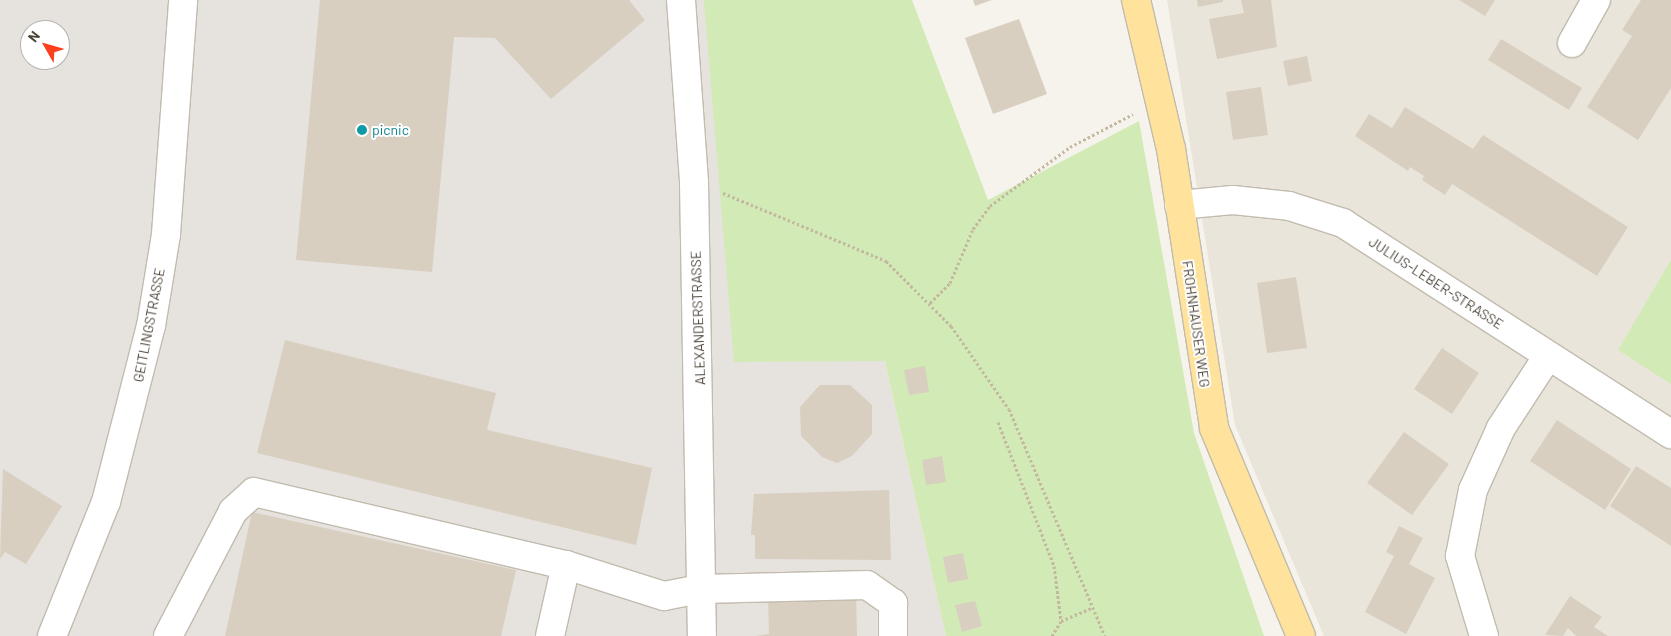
<!DOCTYPE html>
<style>
body{margin:0}
#map{position:relative;width:1671px;height:636px;overflow:hidden;background:#f6f3ec;font-family:Barlow,sans-serif}
div>[style]{position:absolute}
.residential>*{inset:0;background:#eae5da}
.industrial>*{inset:0;background:#e6e2dd}
.green>*{inset:0;background:#d2eab5}
.building>*{inset:0;background:#d8cfc1}
.path>*{height:3px;margin-top:-1.5px;transform-origin:0;background:repeating-linear-gradient(90deg,#c4b79f 0 2.5px,transparent 0 5px)}
.roads{filter:drop-shadow(1px 0 #c2bbae) drop-shadow(-1px 0 #c2bbae) drop-shadow(0 1px #c2bbae) drop-shadow(0 -1px #c2bbae)}
.minor>*{height:28px;margin:-14px;padding:0 14px;transform-origin:14px;border-radius:14px;background:#fff}
.major>*{height:28px;margin:-14px;padding:0 14px;transform-origin:14px;border-radius:14px;background:#ffe39c}
.dots>*{width:14px;height:14px;translate:-50% -50%;box-sizing:border-box;border:2px solid #fff;border-radius:50%}
span{translate:-50% -50%;white-space:nowrap;text-align:center;line-height:1.15;-webkit-text-stroke:4px #fff;paint-order:stroke}
.culture-label{font-size:14px;color:#0d838f}
.left{translate:0 -50%;text-align:left}
.street-label{font-size:14px;color:#4b4439}
.north{position:absolute;left:20px;top:20px;width:50px;height:50px;box-sizing:border-box;background:#fff;border:1px solid #b7b4b0;border-radius:50%;rotate:308deg;font-size:14px;font-weight:700;line-height:20px;text-align:center;color:#4b4439}
.north::after{content:'';display:block;margin:auto;width:18px;height:22px;background:#fc3f1d;clip-path:polygon(50% 0,100% 100%,50% 72%,0 100%)}
</style>
<div id="map">
<div class="residential">
<i style="clip-path:polygon(1167px 0,1671px 0,1671px 636px,1324px 636px,1235px 425px)"></i>
</div>
<div class="industrial">
<i style="clip-path:polygon(evenodd,0 0,707px 0,885px 361px,946px 636px,0 636px,0 0,30px 30px,60px 30px,60px 60px,30px 60px,30px 30px)"></i>
</div>
<div class="green">
<i style="clip-path:polygon(704px 0,912px 0,988px 200px,1139px 121px,1194px 433px,1264px 636px,946px 636px,885px 361px,734px 362px)"></i>
<i style="clip-path:polygon(1671px 260px,1671px 384px,1618px 350px)"></i>
</div>
<div class="building">
<i style="clip-path:polygon(320px 0,629px 0,645px 20px,551px 99px,495px 38px,454px 37px,432px 272px,296px 260px)"></i>
<i style="clip-path:polygon(973px 0,992px 0,975px 6px)"></i>
<i style="clip-path:polygon(1197px 0,1223px 0,1223px 2px,1198px 7px)"></i>
<i style="clip-path:polygon(1241px 0,1271px 0,1277px 47px,1217px 59px,1209px 19px,1244px 13px)"></i>
<i style="clip-path:polygon(1459px 0,1495px 0,1485px 16px)"></i>
<i style="clip-path:polygon(1641px 0,1671px 0,1671px 88px,1638px 140px,1587px 107px,1632px 36px,1622px 30px)"></i>
<i style="clip-path:polygon(1019px 19px,1047px 94px,993px 114px,965px 38px)"></i>
<i style="clip-path:polygon(1501px 39px,1582px 88px,1569px 110px,1488px 60px)"></i>
<i style="clip-path:polygon(1307px 56px,1312px 81px,1288px 86px,1283px 61px)"></i>
<i style="clip-path:polygon(1261px 87px,1268px 135px,1233px 140px,1226px 92px)"></i>
<i style="clip-path:polygon(1405px 107px,1473px 149px,1483px 135px,1628px 227px,1597px 276px,1452px 184px,1445px 195px,1422px 180px,1424px 176px,1410px 167px,1408px 171px,1355px 136px,1369px 114px,1392px 128px)"></i>
<i style="clip-path:polygon(1296px 277px,1307px 348px,1267px 353px,1257px 283px)"></i>
<i style="clip-path:polygon(285px 340px,496px 393px,487px 430px,652px 468px,636px 545px,257px 453px)"></i>
<i style="clip-path:polygon(1442px 348px,1479px 373px,1452px 414px,1414px 389px)"></i>
<i style="clip-path:polygon(925px 366px,929px 392px,909px 395px,904px 370px)"></i>
<i style="clip-path:polygon(820px 385px,850px 385px,872px 405px,872px 434px,852px 456px,837px 463px,822px 457px,801px 436px,800px 407px)"></i>
<i style="clip-path:polygon(1557px 420px,1631px 469px,1605px 510px,1530px 461px)"></i>
<i style="clip-path:polygon(1404px 432px,1449px 464px,1412px 515px,1367px 483px)"></i>
<i style="clip-path:polygon(942px 456px,946px 482px,926px 485px,922px 460px)"></i>
<i style="clip-path:polygon(1636px 466px,1671px 488px,1671px 546px,1610px 506px)"></i>
<i style="clip-path:polygon(3px 469px,62px 506px,26px 564px,5px 552px,0 559px)"></i>
<i style="clip-path:polygon(889px 490px,891px 560px,755px 559px,755px 535px,751px 535px,754px 494px)"></i>
<i style="clip-path:polygon(252px 512px,516px 570px,501px 636px,225px 636px)"></i>
<i style="clip-path:polygon(1399px 526px,1423px 538px,1409px 564px,1435px 578px,1406px 634px,1365px 612px,1394px 556px,1386px 552px)"></i>
<i style="clip-path:polygon(963px 553px,968px 579px,948px 583px,943px 557px)"></i>
<i style="clip-path:polygon(856px 593px,857px 636px,756px 636px,769px 634px,768px 595px)"></i>
<i style="clip-path:polygon(1570px 596px,1602px 617px,1594px 627px,1608px 636px,1576px 636px,1568px 628px,1563px 636px,1545px 635px)"></i>
<i style="clip-path:polygon(975px 601px,982px 626px,962px 632px,955px 605px)"></i>
</div>
<div class="path">
<i style="left:723px;top:193px;width:177px;rotate:22.6deg"></i>
<i style="left:886px;top:261px;width:92px;rotate:45deg"></i>
<i style="left:951px;top:326px;width:101px;rotate:55.1deg"></i>
<i style="left:1009px;top:409px;width:246px;rotate:67.1deg"></i>
<i style="left:930px;top:303px;width:28px;rotate:-45deg"></i>
<i style="left:950px;top:283px;width:59px;rotate:-66.9deg"></i>
<i style="left:973px;top:229px;width:29px;rotate:-54deg"></i>
<i style="left:990px;top:206px;width:99px;rotate:-36.4deg"></i>
<i style="left:1070px;top:147px;width:71px;rotate:-27.6deg"></i>
<i style="left:998px;top:422px;width:155px;rotate:68.7deg"></i>
<i style="left:1054px;top:566px;width:55px;rotate:82.7deg"></i>
<i style="left:1052px;top:636px;width:17px;rotate:-59deg"></i>
<i style="left:1061px;top:621px;width:34px;rotate:-23deg"></i>
</div>
<div class="roads">
<div class="minor">
<i style="left:681px;top:0;width:183px;rotate:85.9deg"></i>
<i style="left:694px;top:183px;width:453px;rotate:89deg"></i>
<i style="left:1572px;top:43px;width:49px;rotate:-60.8deg"></i>
<i style="left:1179px;top:205px;width:54px;rotate:-5.3deg"></i>
<i style="left:1233px;top:200px;width:56px;rotate:6.1deg"></i>
<i style="left:1289px;top:206px;width:57px;rotate:17.5deg"></i>
<i style="left:1343px;top:223px;width:390px;rotate:32.8deg"></i>
<i style="left:52px;top:636px;width:144px;rotate:-68.1deg"></i>
<i style="left:106px;top:502px;width:182px;rotate:-75.7deg"></i>
<i style="left:151px;top:326px;width:93px;rotate:-80.7deg"></i>
<i style="left:166px;top:234px;width:235px;rotate:-85.8deg"></i>
<i style="left:168px;top:636px;width:141px;rotate:-62.5deg"></i>
<i style="left:233px;top:511px;width:28px;rotate:-42deg"></i>
<i style="left:254px;top:492px;width:320px;rotate:13.2deg"></i>
<i style="left:550px;top:636px;width:73px;rotate:-77.3deg"></i>
<i style="left:566px;top:565px;width:103px;rotate:17.6deg"></i>
<i style="left:664px;top:596px;width:38px;rotate:-11deg"></i>
<i style="left:701px;top:589px;width:166px;rotate:-1.4deg"></i>
<i style="left:867px;top:585px;width:32px;rotate:35deg"></i>
<i style="left:893px;top:603px;width:33px;rotate:90deg"></i>
<i style="left:1484px;top:636px;width:84px;rotate:-106.7deg"></i>
<i style="left:1460px;top:556px;width:67px;rotate:-78.9deg"></i>
<i style="left:1473px;top:490px;width:68px;rotate:-65.7deg"></i>
<i style="left:1501px;top:428px;width:86px;rotate:-56.9deg"></i>
</div>
<div class="major">
<i style="left:1136px;top:0;width:153px;rotate:76.8deg"></i>
<i style="left:1171px;top:149px;width:282px;rotate:81.2deg"></i>
<i style="left:1214px;top:428px;width:225px;rotate:67.3deg"></i>
</div>
</div>
<div class="dots">
<i style="left:362px;top:130px;background:#0f9aa8"></i>
</div>
<div class="culture-label">
<span class="left" style="left:372px;top:130px">picnic</span>
</div>
<div class="street-label">
<span style="left:1436px;top:283px;rotate:33deg">JULIUS-LEBER-STRASSE</span>
<span style="left:698px;top:318px;rotate:-92deg">ALEXANDERSTRASSE</span>
<span style="left:1196px;top:324px;rotate:82deg">FROHNHAUSER WEG</span>
<span style="left:149px;top:325px;rotate:-79deg">GEITLINGSTRASSE</span>
</div>
<div class="north">N</div>
</div>
